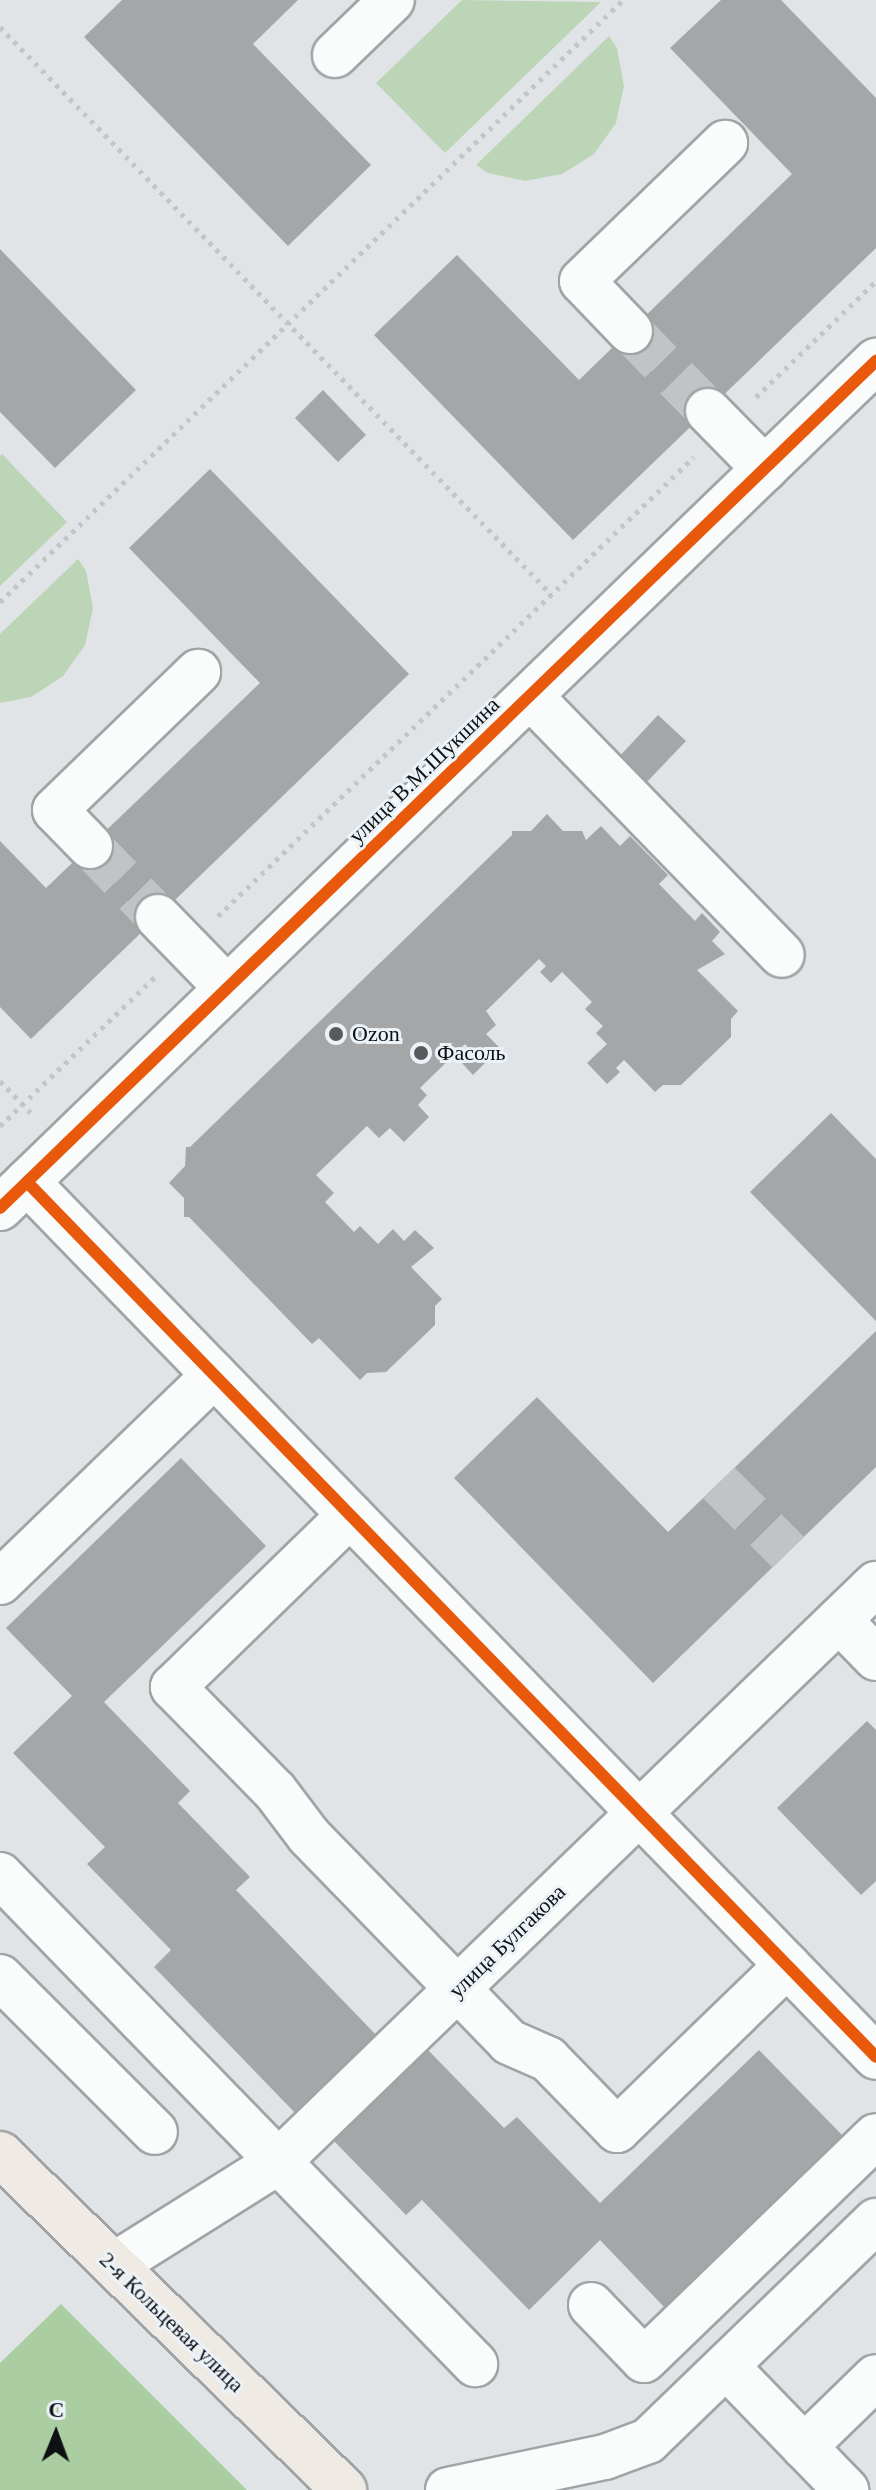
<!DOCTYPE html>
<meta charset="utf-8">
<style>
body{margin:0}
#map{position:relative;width:876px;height:2490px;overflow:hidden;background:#e0e4e7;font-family:"Times New Roman",serif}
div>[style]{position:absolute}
.green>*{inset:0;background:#bcd5b7}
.forest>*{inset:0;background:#aacda2}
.building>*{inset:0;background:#a5a6a8}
.minor-tunnel>*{height:44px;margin-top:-22px;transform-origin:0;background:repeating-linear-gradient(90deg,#c0c4c7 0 44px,transparent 0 66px)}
.path>*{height:5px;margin-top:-2.5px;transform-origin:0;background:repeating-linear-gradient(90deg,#c3c5c6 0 4px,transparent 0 10px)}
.roads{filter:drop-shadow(2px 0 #a1a4a6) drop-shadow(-2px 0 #a1a4a6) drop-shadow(0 2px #a1a4a6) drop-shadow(0 -2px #a1a4a6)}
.minor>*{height:44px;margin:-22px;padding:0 22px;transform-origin:22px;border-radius:22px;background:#fafbfb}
.major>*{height:44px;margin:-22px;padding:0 22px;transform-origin:22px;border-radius:22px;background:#f0eae5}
.cycleway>*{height:12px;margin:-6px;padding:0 6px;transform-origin:6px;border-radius:6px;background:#e8590c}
.dots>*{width:22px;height:22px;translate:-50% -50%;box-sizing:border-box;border:4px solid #ebf2f8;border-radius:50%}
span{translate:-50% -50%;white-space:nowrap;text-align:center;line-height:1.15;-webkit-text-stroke:6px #ebf2f8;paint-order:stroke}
.street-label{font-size:22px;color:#0e1113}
.poi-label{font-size:22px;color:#0e1113}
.left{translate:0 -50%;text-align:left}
.north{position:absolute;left:16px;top:2394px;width:80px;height:80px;-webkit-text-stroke:6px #ebf2f8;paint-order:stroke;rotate:1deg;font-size:22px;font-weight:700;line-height:32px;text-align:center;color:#0e1113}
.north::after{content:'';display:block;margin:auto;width:28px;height:36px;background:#0e1113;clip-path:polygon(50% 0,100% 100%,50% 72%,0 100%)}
</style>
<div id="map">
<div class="green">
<i style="clip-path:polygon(462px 0,601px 2px,445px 153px,376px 83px)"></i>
<i style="clip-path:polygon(609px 36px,617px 48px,624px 86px,616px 123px,594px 154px,562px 174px,525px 181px,488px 173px,476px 165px)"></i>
<i style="clip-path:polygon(2px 454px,67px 522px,0 586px,0 456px)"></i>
<i style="clip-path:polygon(78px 559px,86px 571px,93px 608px,85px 645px,63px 676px,31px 697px,0 703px,0 634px)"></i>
</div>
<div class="forest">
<i style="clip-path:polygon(61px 2304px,247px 2490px,0 2490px,0 2363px)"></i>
</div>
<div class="building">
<i style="clip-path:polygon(122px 0,298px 0,253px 44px,371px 165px,288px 246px,84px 37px)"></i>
<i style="clip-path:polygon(721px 0,781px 0,876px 98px,876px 248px,573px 540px,374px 335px,457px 255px,579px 380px,792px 174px,670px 48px)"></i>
<i style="clip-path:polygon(0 249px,136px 390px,55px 468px,0 412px)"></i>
<i style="clip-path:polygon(323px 390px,366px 435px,338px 462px,295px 418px)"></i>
<i style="clip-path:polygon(210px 469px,409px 674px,31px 1039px,0 1007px,0 841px,46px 888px,260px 683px,129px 548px)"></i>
<i style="clip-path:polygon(658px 715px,686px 741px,644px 785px,617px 759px)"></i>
<i style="clip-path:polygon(547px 814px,563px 831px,582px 831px,586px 840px,601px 826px,620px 846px,630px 836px,668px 875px,659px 884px,695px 921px,702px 913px,720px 932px,712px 941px,725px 954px,697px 970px,738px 1011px,731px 1019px,731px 1037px,681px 1085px,663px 1085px,655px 1092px,624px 1060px,616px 1068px,620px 1072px,607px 1084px,587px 1063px,607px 1044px,596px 1033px,603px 1026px,585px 1009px,592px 1002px,562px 972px,551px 983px,540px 972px,546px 966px,539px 959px,486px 1011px,496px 1025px,486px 1034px,500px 1048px,473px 1075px,461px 1062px,472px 1052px,465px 1044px,420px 1088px,427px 1095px,418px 1105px,429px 1117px,404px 1142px,390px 1128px,379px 1138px,367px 1126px,316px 1175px,334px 1193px,325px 1202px,354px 1232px,360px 1226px,378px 1244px,393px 1229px,404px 1241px,415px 1230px,434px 1248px,411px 1267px,442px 1299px,435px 1306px,435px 1325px,386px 1372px,367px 1373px,360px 1380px,319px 1338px,312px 1344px,189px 1217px,184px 1217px,184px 1198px,169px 1183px,185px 1166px,186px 1147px,190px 1147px,512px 835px,512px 831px,531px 831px)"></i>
<i style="clip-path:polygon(831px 1113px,876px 1159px,876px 1321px,750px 1192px)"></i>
<i style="clip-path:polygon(876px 1331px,876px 1467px,653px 1683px,454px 1478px,537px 1397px,668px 1532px)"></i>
<i style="clip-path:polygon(181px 1458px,266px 1546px,104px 1702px,190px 1791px,178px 1803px,250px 1877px,236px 1890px,381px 2040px,300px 2118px,154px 1967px,171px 1950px,87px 1864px,105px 1847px,13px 1753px,72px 1696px,6px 1628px)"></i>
<i style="clip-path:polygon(867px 1721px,876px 1730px,876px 1881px,861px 1895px,777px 1808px)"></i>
<i style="clip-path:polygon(428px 2050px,504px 2128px,517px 2117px,600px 2203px,759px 2050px,844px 2137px,666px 2309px,600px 2240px,529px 2310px,422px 2200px,406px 2215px,334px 2141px)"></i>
</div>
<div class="minor-tunnel">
<i style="left:630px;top:331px;width:112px;rotate:45.7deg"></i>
<i style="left:90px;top:846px;width:98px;rotate:46.2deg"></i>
<i style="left:719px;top:1483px;width:98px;rotate:45deg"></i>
</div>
<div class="path">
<i style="left:0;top:27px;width:791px;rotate:45.82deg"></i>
<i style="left:756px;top:397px;width:167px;rotate:-44deg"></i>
<i style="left:0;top:602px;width:866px;rotate:-44.02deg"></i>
<i style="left:218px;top:916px;width:661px;rotate:-43.96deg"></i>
<i style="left:0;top:1081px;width:47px;rotate:45.9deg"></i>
<i style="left:0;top:1126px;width:216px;rotate:-43.9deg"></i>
</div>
<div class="roads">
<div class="minor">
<i style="left:335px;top:55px;width:79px;rotate:-44deg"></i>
<i style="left:630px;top:331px;width:69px;rotate:-133.8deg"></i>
<i style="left:582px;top:281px;width:199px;rotate:-44deg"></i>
<i style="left:708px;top:411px;width:81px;rotate:45.5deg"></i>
<i style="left:530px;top:696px;width:361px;rotate:45.8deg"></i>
<i style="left:90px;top:846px;width:50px;rotate:-134.2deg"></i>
<i style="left:55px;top:810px;width:199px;rotate:-44deg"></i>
<i style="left:158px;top:917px;width:99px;rotate:45.8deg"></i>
<i style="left:27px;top:1182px;width:1219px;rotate:45.86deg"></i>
<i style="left:0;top:1208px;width:1219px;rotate:-44.04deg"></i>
<i style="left:350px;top:1515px;width:247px;rotate:135.8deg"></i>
<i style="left:173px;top:1687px;width:146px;rotate:45.6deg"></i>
<i style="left:275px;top:1791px;width:56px;rotate:52.9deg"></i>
<i style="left:309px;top:1836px;width:287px;rotate:45.8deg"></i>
<i style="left:509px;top:2042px;width:43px;rotate:23.6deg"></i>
<i style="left:548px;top:2059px;width:99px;rotate:45.8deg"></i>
<i style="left:617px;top:2130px;width:237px;rotate:-44.1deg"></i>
<i style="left:0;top:1582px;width:298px;rotate:-44deg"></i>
<i style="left:839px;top:1620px;width:53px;rotate:45.8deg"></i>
<i style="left:0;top:1875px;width:682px;rotate:45.83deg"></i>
<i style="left:0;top:1977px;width:219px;rotate:45deg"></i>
<i style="left:114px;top:2265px;width:194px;rotate:-32.1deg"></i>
<i style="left:278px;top:2162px;width:832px;rotate:-44.03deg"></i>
<i style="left:591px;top:2305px;width:76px;rotate:46.1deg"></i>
<i style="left:644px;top:2360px;width:322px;rotate:-44deg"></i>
<i style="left:726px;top:2366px;width:173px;rotate:45.9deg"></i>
<i style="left:804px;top:2447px;width:100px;rotate:-44.2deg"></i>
<i style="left:448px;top:2490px;width:160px;rotate:-11.9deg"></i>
<i style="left:605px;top:2457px;width:46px;rotate:-20.4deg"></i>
<i style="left:648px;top:2441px;width:317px;rotate:-44deg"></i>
</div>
<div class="major">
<i style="left:0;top:2154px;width:481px;rotate:44.3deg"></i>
</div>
</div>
<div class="cycleway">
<i style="left:27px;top:1182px;width:1219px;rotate:45.86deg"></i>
<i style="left:0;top:1208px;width:1219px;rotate:-44.04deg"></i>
</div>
<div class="dots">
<i style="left:336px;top:1034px;background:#585b5d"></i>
<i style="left:421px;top:1053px;background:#585b5d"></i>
</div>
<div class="street-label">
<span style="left:424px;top:770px;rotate:-44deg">улица В.М.Шукшина</span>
<span style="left:507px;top:1941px;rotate:-44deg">улица Булгакова</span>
<span style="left:172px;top:2322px;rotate:44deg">2-я Кольцевая улица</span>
</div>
<div class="poi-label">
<span class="left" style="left:352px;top:1034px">Ozon</span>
<span class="left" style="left:437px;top:1053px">Фасоль</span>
</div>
<div class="north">С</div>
</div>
